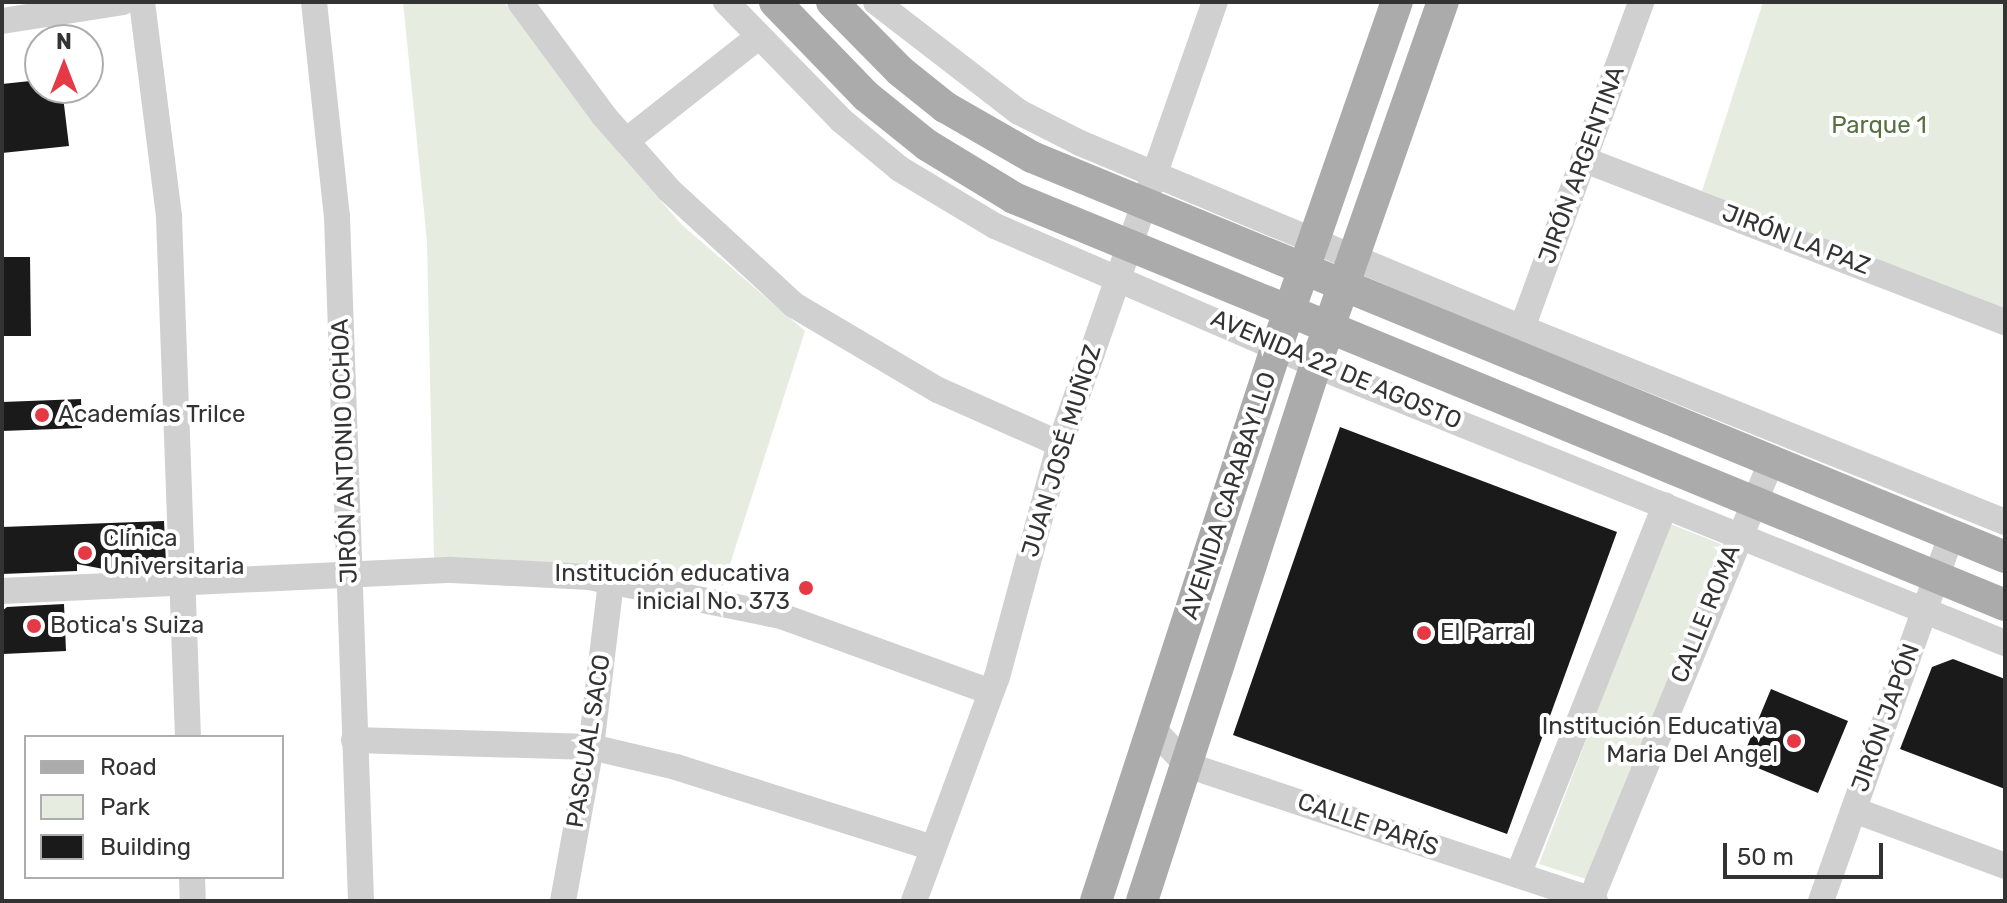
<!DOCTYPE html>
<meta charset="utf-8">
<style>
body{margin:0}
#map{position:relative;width:2007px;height:903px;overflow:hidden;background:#fff;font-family:Rubik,sans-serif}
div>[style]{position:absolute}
.green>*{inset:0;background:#e6ecdf}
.building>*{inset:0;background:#1a1a1a}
.minor>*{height:26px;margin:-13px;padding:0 13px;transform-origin:13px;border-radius:13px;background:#d0d0d0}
.major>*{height:32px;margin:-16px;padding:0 16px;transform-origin:16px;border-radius:16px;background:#ababab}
.dots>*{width:22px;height:22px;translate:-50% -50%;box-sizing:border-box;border:4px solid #fff;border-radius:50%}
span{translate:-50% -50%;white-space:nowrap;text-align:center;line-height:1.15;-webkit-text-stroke:8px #fff;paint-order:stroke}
.park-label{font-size:24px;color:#56703f}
.street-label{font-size:24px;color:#333}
.poi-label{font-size:24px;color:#333}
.left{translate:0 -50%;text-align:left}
.right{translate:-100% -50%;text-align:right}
.frame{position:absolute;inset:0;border:4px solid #333;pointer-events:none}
.legend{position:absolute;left:24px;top:735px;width:260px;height:144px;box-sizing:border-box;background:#fff;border:2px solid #adadad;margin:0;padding:10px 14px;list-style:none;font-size:24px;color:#333}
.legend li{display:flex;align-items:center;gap:16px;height:40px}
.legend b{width:40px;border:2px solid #adadad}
.north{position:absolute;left:24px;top:24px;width:80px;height:80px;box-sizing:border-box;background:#fff;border:2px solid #adadad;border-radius:50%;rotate:0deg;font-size:22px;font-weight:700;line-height:32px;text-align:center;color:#333}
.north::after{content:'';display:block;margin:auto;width:28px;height:36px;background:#e63946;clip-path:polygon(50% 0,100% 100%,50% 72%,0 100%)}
.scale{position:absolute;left:1723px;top:843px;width:160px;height:36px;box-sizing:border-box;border:4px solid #333;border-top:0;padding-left:10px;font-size:24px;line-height:28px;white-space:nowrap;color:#333;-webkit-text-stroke:6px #fff;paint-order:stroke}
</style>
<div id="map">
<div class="green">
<i style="clip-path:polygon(403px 2px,504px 2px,620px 154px,682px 225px,805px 331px,723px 586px,638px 567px,434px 558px,427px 241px)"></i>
<i style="clip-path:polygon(1763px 2px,2005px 2px,2005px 311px,1702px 191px)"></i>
<i style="clip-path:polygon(1668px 523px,1721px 544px,1589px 880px,1539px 864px)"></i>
</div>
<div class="building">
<i style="clip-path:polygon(40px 80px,40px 88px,62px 88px,69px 146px,2px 153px,2px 84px)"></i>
<i style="clip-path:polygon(2px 257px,30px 257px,31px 336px,2px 336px)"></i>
<i style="clip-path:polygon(81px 399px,82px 428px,2px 431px,2px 402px)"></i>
<i style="clip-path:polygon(1340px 427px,1617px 532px,1507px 834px,1233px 735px)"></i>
<i style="clip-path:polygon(164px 521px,166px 564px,109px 570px,77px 564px,77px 571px,2px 574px,2px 527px)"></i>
<i style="clip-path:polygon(64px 604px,66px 651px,3px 654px,2px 611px,7px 607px)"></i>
<i style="clip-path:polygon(1953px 659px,2005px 679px,2005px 789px,1900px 749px,1932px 667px)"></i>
<i style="clip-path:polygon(1771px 689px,1848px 721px,1818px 793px,1741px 761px)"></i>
</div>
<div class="minor">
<i style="left:142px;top:2px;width:217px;rotate:82.8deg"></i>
<i style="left:169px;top:217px;width:520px;rotate:87.91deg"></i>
<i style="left:314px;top:2px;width:216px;rotate:83.9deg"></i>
<i style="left:337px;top:217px;width:684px;rotate:87.99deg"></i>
<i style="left:520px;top:2px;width:142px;rotate:53.6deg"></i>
<i style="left:604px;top:116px;width:98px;rotate:48.7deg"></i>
<i style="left:669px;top:190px;width:170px;rotate:42.6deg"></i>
<i style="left:794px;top:305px;width:167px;rotate:30.6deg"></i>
<i style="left:938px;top:390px;width:133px;rotate:23.9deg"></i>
<i style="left:726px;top:2px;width:165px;rotate:45.7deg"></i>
<i style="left:841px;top:120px;width:77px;rotate:39.7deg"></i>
<i style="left:900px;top:169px;width:111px;rotate:31deg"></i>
<i style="left:995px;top:226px;width:378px;rotate:23.4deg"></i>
<i style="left:1342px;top:376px;width:715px;rotate:21.94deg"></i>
<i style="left:876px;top:2px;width:180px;rotate:37.6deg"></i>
<i style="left:1019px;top:112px;width:68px;rotate:26.9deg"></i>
<i style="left:1080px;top:143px;width:479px;rotate:22.7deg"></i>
<i style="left:1522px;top:328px;width:521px;rotate:21.88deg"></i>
<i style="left:2px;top:21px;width:122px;rotate:-8.9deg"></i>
<i style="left:626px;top:141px;width:167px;rotate:-38.2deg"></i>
<i style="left:1585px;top:160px;width:450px;rotate:21.1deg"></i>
<i style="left:1522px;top:328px;width:347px;rotate:-69.9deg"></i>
<i style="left:2px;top:591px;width:450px;rotate:-2.7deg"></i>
<i style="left:452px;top:570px;width:137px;rotate:2.9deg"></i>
<i style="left:589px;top:577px;width:196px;rotate:11.5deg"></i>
<i style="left:781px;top:616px;width:223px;rotate:19.9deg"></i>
<i style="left:1154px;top:730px;width:48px;rotate:46.7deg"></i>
<i style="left:1187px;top:765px;width:430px;rotate:18.4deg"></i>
<i style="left:354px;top:740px;width:237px;rotate:1.7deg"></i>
<i style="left:591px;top:747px;width:87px;rotate:13.2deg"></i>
<i style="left:676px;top:767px;width:269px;rotate:17.5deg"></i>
<i style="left:1854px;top:810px;width:161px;rotate:20.3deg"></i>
<i style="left:1518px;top:875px;width:398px;rotate:-68.3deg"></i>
<i style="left:192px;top:877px;width:24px;rotate:88deg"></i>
<i style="left:1591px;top:899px;width:472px;rotate:-67.6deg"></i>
<i style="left:563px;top:901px;width:157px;rotate:-79.7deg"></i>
<i style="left:591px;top:747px;width:167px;rotate:-83.1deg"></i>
<i style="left:914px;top:901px;width:239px;rotate:-69.7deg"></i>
<i style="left:997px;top:677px;width:241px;rotate:-74.9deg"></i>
<i style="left:1060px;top:444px;width:468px;rotate:-70.7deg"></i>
<i style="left:1821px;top:901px;width:388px;rotate:-70.4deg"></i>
</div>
<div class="major">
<i style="left:775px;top:2px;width:131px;rotate:45.9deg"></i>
<i style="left:866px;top:96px;width:78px;rotate:38.8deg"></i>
<i style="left:927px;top:145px;width:102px;rotate:31.3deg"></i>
<i style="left:1014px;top:198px;width:1071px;rotate:22.33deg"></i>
<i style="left:832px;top:2px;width:97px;rotate:45.4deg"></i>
<i style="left:900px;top:71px;width:58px;rotate:38.7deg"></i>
<i style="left:945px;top:107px;width:100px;rotate:29.9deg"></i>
<i style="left:1032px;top:157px;width:1052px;rotate:22.35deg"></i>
<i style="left:1096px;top:901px;width:584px;rotate:-71.94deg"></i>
<i style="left:1277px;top:346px;width:364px;rotate:-70.8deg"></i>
<i style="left:1142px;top:901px;width:564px;rotate:-72.05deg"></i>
<i style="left:1316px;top:364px;width:384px;rotate:-70.7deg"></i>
</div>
<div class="dots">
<i style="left:42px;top:415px;background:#e63946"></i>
<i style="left:85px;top:553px;background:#e63946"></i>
<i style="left:806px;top:588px;background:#e63946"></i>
<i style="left:34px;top:626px;background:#e63946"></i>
<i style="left:1424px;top:633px;background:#e63946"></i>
<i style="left:1794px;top:741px;background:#e63946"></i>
</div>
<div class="park-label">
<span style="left:1879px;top:126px">Parque 1</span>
</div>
<div class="street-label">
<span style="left:1582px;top:165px;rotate:-70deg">JIRÓN ARGENTINA</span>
<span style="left:1796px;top:240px;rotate:21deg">JIRÓN LA PAZ</span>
<span style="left:1336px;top:370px;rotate:23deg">AVENIDA 22 DE AGOSTO</span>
<span style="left:345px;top:451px;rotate:-92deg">JIRÓN ANTONIO OCHOA</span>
<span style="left:1062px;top:451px;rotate:-73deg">JUAN JOSÉ MUÑOZ</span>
<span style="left:1229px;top:496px;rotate:-72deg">AVENIDA CARABAYLLO</span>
<span style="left:1706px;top:614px;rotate:-68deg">CALLE ROMA</span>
<span style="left:1886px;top:718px;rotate:-70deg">JIRÓN JAPÓN</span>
<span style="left:589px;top:741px;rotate:-81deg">PASCUAL SACO</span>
<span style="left:1368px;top:825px;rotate:19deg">CALLE PARÍS</span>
</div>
<div class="poi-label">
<span class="left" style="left:58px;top:415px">Academías Trilce</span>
<span class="left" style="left:103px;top:553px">Clínica<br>Universitaria</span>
<span class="right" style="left:790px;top:588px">Institución educativa<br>inicial No. 373</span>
<span class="left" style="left:50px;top:626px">Botica's Suiza</span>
<span class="left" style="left:1440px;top:633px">El Parral</span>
<span class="right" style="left:1778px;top:741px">Institución Educativa<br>Maria Del Angel</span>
</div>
<div class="frame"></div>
<ul class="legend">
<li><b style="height:10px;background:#ababab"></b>Road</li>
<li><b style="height:22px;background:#e6ecdf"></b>Park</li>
<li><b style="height:22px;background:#1a1a1a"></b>Building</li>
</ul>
<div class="north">N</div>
<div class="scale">50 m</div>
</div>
